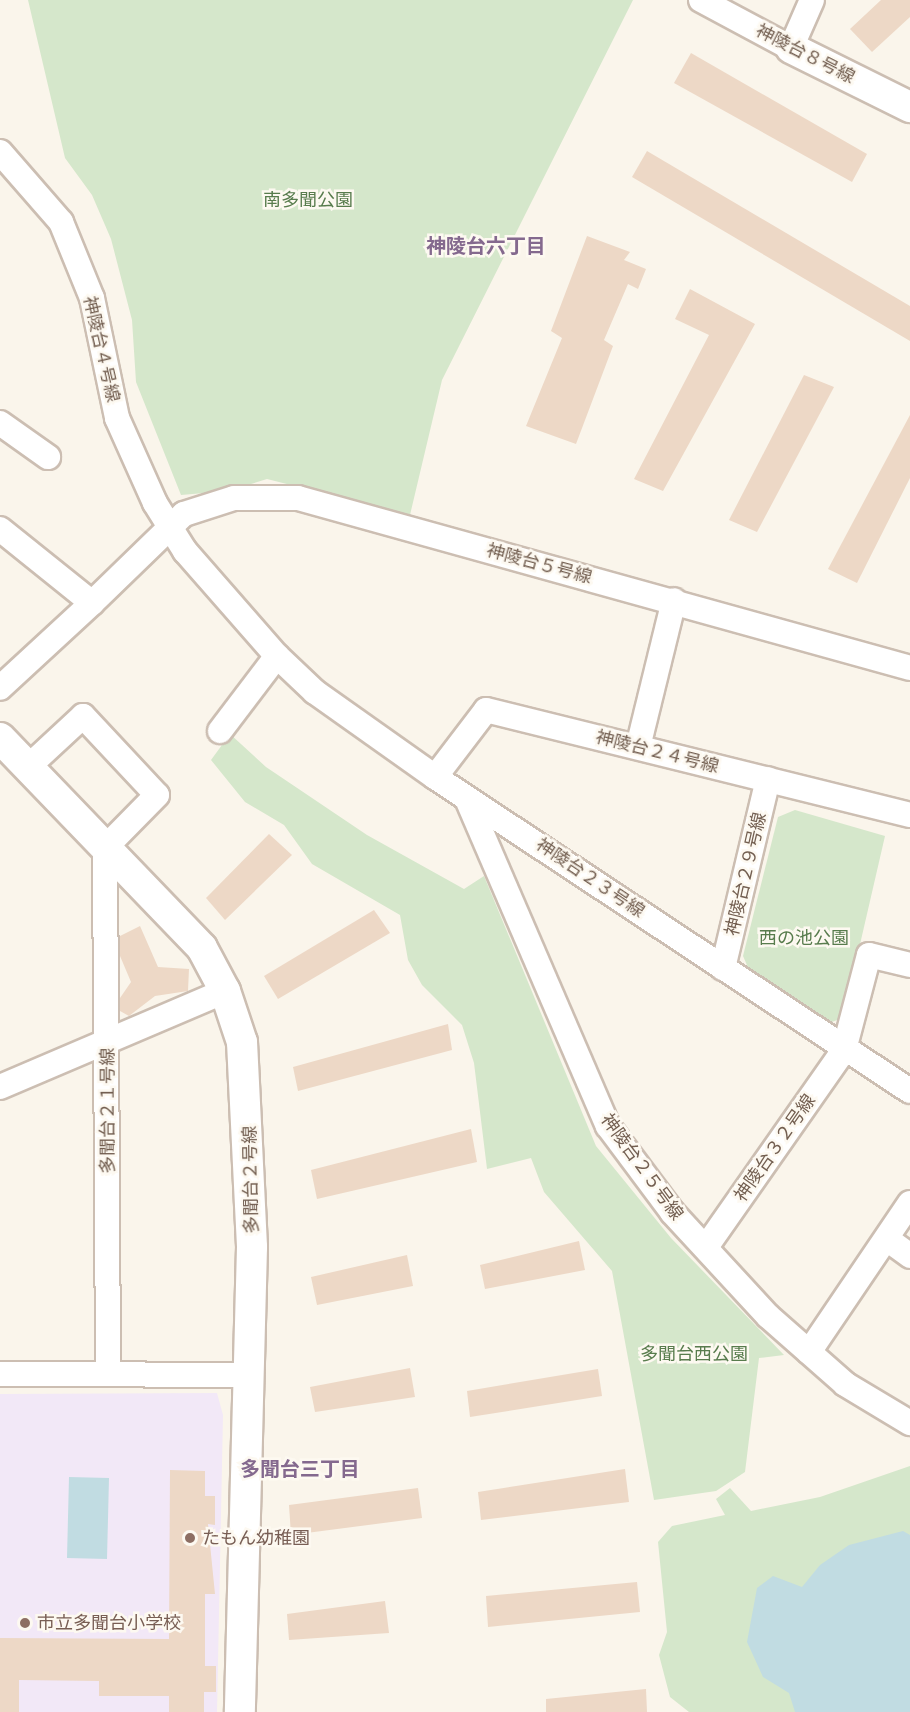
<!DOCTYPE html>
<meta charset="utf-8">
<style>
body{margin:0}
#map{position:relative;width:910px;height:1712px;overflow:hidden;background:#faf5eb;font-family:Karla,"Noto Sans JP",sans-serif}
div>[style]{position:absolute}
.education>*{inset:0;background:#f2e8f7}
.green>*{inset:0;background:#d5e7cb}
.water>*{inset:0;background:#c1dce2}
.building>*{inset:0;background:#edd8c6}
.roads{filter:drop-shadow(2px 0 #ccbeb2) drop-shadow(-2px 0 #ccbeb2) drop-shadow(0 2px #ccbeb2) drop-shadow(0 -2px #ccbeb2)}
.minor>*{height:24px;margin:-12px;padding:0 12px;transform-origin:12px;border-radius:12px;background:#fff}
.tertiary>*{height:30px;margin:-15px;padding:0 15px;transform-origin:15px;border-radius:15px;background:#fff}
.dots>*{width:16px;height:16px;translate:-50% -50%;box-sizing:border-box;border:3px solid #fdf9f1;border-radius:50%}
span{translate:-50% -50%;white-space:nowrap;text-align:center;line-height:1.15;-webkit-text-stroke:5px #fdf9f1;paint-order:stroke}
.street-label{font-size:18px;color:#735f51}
.park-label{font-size:18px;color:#587c4d}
.education-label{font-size:18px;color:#785e54}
.left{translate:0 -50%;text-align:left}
.neighbourhood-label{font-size:20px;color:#84698e;font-weight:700}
</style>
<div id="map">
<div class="education">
<i style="clip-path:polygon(217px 1393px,223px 1415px,217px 1712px,0 1712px,0 1394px)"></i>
</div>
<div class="green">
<i style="clip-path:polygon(28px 0,633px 0,442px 380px,410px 515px,267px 479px,228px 491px,181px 495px,136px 382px,132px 320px,111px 239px,92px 195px,65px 158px)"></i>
<i style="clip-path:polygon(230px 734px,266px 767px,367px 835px,464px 889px,484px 876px,596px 1146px,671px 1238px,784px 1355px,759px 1358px,745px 1472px,716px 1491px,654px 1500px,612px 1271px,544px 1192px,531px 1158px,487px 1169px,474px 1063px,462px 1025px,422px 985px,408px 960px,400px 915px,312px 864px,284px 825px,245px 802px,211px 760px)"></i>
<i style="clip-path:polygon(795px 810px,885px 836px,843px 1018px,826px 1024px,750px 972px,743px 956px,778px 817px)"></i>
<i style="clip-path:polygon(910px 1466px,910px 1712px,689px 1712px,670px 1697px,659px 1655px,667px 1632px,658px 1542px,672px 1526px,725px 1515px,716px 1499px,730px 1488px,751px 1511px,820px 1497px)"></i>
</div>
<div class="water">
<i style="clip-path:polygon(69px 1477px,109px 1478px,107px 1559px,67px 1558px)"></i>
<i style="clip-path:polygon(903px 1531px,910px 1535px,910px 1712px,795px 1712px,789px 1693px,763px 1677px,747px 1642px,757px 1588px,773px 1576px,802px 1587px,820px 1565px,849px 1545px)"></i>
</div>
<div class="building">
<i style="clip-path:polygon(881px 0,910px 0,910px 17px,872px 52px,850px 29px)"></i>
<i style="clip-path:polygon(691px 53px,867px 154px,852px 182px,674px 83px)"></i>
<i style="clip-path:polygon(647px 151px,910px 306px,910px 341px,632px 177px)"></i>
<i style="clip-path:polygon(587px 236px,630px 252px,624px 260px,646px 269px,638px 289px,628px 284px,604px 340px,613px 346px,576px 444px,526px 426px,562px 338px,551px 331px)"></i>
<i style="clip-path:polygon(690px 289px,755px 324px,663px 491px,634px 479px,709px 335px,675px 319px)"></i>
<i style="clip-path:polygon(804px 375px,834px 387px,757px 532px,729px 520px)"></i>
<i style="clip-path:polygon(910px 415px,910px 478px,857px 583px,828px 569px)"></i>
<i style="clip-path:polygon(269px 834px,292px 855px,225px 920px,206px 898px)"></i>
<i style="clip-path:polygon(374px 910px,390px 933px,278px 999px,264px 976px)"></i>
<i style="clip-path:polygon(140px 926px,158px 967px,189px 969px,188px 991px,155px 996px,129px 1016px,120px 1011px,120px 998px,131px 982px,120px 956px,120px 936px)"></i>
<i style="clip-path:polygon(448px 1024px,452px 1050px,298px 1091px,293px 1067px)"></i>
<i style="clip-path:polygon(471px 1129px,477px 1162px,317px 1199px,311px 1170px)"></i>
<i style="clip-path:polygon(579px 1241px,585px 1270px,485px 1289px,480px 1265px)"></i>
<i style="clip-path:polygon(407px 1255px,413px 1286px,317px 1305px,311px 1277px)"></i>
<i style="clip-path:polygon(410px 1368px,415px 1397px,315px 1412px,310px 1387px)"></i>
<i style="clip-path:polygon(598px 1369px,602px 1396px,470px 1417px,467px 1391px)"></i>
<i style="clip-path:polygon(625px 1469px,629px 1502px,481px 1520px,478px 1492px)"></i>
<i style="clip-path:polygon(170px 1470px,205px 1471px,205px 1496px,215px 1496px,215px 1525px,208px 1524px,215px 1594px,205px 1594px,205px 1666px,216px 1666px,216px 1692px,204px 1692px,204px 1712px,169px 1712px,169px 1696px,99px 1696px,99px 1681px,19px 1680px,19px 1712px,0 1712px,0 1638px,169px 1639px)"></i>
<i style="clip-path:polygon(418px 1488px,422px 1518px,291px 1535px,289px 1505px)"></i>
<i style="clip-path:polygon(637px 1582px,640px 1612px,488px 1627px,486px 1596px)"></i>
<i style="clip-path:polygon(385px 1601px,389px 1633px,289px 1640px,287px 1614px)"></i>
<i style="clip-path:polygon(646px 1689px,647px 1712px,546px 1712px,546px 1699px)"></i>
</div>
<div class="roads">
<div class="minor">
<i style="left:701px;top:0;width:102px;rotate:28.1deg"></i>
<i style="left:791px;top:48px;width:52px;rotate:-66.4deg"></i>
<i style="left:0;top:152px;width:93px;rotate:48.9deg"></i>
<i style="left:61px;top:222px;width:82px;rotate:67.8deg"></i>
<i style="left:92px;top:298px;width:123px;rotate:78.2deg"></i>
<i style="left:117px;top:418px;width:93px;rotate:65.9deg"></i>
<i style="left:155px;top:503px;width:57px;rotate:58deg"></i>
<i style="left:185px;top:551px;width:140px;rotate:48.8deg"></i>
<i style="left:277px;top:656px;width:52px;rotate:43.5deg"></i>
<i style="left:315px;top:692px;width:147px;rotate:35.3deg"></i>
<i style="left:435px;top:777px;width:569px;rotate:33.47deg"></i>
<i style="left:0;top:423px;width:59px;rotate:35.3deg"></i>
<i style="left:0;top:529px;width:118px;rotate:38.8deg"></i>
<i style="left:92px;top:603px;width:125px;rotate:137.3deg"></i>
<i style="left:92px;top:603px;width:128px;rotate:-44.1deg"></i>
<i style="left:184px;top:514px;width:52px;rotate:-17.7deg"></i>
<i style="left:234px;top:498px;width:64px"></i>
<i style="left:298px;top:498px;width:635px;rotate:15.52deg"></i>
<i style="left:220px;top:731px;width:94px;rotate:-52.8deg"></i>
<i style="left:638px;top:747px;width:151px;rotate:-76.2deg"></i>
<i style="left:28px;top:767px;width:75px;rotate:-42.8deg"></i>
<i style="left:83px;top:716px;width:108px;rotate:46.9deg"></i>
<i style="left:157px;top:795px;width:74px;rotate:134.5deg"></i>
<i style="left:105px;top:848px;width:526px;rotate:89.67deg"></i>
<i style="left:435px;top:777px;width:84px;rotate:-52.7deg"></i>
<i style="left:486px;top:710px;width:437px;rotate:13.9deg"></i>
<i style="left:467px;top:799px;width:356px;rotate:66.7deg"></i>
<i style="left:608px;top:1126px;width:107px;rotate:53.3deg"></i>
<i style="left:672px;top:1212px;width:142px;rotate:47.3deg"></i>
<i style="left:768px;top:1316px;width:103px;rotate:41.4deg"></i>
<i style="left:845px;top:1384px;width:76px;rotate:31deg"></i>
<i style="left:723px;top:968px;width:194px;rotate:-76.6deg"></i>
<i style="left:0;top:1087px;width:245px;rotate:-23.1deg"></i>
<i style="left:887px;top:1239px;width:29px;rotate:36deg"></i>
<i style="left:706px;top:1247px;width:241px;rotate:-55deg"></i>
<i style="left:844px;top:1050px;width:98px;rotate:-75.3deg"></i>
<i style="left:869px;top:955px;width:42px;rotate:13.7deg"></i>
<i style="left:809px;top:1352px;width:180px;rotate:-55.9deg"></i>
<i style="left:0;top:1374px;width:249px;rotate:0.2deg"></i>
</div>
<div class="tertiary">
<i style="left:791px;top:48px;width:133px;rotate:26.4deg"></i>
<i style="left:0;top:738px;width:291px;rotate:46.1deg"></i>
<i style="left:202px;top:948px;width:49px;rotate:61.9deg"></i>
<i style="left:225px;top:991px;width:54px;rotate:71.6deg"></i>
<i style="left:242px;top:1042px;width:205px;rotate:87.2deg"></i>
<i style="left:252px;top:1247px;width:465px;rotate:91.5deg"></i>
</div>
</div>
<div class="dots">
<i style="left:190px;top:1538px;background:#8d6e63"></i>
<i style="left:25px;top:1623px;background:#8d6e63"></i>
</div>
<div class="street-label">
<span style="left:805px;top:54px;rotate:27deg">神陵台８号線</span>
<span style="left:101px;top:349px;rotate:77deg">神陵台４号線</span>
<span style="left:539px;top:564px;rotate:15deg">神陵台５号線</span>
<span style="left:657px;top:752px;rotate:14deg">神陵台２４号線</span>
<span style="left:746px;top:874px;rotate:-77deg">神陵台２９号線</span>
<span style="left:590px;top:878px;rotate:34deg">神陵台２３号線</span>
<span style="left:108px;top:1111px;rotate:-90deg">多聞台２１号線</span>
<span style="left:775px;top:1148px;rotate:-55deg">神陵台３２号線</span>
<span style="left:642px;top:1167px;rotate:54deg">神陵台２５号線</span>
<span style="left:251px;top:1180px;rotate:-91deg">多聞台２号線</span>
</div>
<div class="park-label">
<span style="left:308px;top:200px">南多聞公園</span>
<span style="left:804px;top:938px">西の池公園</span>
<span style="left:694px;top:1354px">多聞台西公園</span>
</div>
<div class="education-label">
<span class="left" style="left:202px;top:1538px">たもん幼稚園</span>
<span class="left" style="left:37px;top:1623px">市立多聞台小学校</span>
</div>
<div class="neighbourhood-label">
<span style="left:486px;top:246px">神陵台六丁目</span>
<span style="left:300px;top:1469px">多聞台三丁目</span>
</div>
</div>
